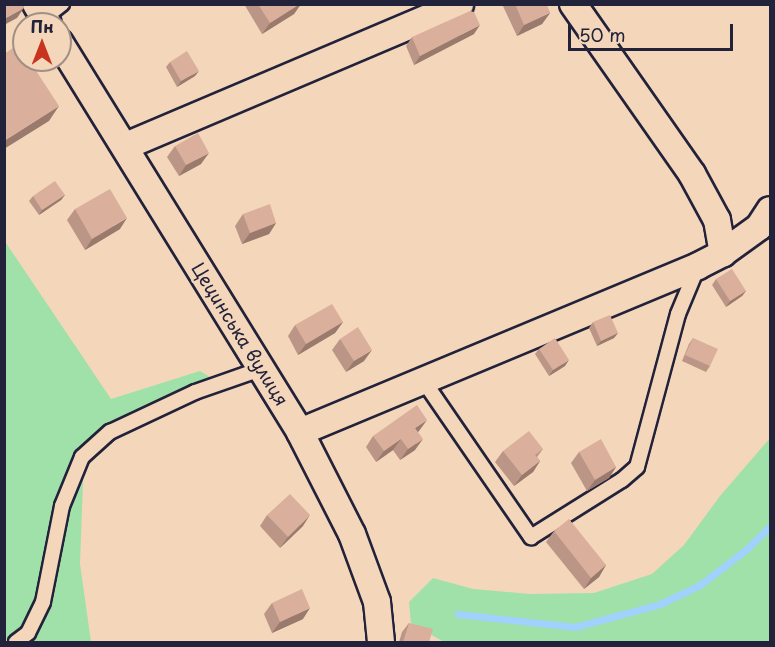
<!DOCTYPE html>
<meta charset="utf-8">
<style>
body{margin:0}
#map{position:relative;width:775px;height:647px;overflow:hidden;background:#f4d6ba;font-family:"Playpen Sans",sans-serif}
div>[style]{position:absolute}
.green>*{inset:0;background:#a0e0a9}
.stream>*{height:7px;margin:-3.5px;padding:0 3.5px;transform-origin:3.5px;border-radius:3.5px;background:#a1d1fd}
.roads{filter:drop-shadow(2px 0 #22223b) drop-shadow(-2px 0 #22223b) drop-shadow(0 2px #22223b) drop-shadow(0 -2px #22223b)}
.service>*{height:14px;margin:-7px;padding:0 7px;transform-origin:7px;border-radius:7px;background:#f4d6ba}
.minor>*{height:26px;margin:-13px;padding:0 13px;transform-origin:13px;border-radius:13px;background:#f4d6ba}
.wall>*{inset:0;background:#bb9686}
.shaded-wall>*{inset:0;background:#997a6d}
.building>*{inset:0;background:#daaf9c}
span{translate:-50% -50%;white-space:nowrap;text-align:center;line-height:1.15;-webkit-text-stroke:5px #f4d6ba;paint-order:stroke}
.street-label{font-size:18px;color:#22223b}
.frame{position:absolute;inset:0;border:6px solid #22223b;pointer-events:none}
.north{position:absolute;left:12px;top:12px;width:60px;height:60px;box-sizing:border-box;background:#f4d6ba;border:2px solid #a08e87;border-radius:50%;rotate:0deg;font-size:16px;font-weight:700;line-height:24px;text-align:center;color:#22223b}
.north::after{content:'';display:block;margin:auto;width:21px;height:27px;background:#c8321e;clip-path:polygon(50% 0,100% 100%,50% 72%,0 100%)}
.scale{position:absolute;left:568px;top:24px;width:165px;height:27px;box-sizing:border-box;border:3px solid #22223b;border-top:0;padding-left:8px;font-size:18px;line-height:21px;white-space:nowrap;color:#22223b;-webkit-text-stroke:4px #f4d6ba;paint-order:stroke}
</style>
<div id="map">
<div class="green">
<i style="clip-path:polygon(4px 240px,111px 399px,200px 371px,215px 380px,84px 453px,80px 564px,91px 642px,5px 642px)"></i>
<i style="clip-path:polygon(770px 438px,770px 642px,444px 642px,411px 623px,409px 602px,433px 578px,473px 589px,530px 594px,594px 593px,652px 574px,684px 545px,720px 496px)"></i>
</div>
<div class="stream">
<i style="left:458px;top:614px;width:118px;rotate:6.3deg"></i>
<i style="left:575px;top:627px;width:88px;rotate:-15.1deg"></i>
<i style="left:660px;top:604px;width:44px;rotate:-25.4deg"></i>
<i style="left:700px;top:585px;width:59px;rotate:-37.5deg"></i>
<i style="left:747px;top:549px;width:33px;rotate:-45deg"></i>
</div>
<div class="roads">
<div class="service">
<i style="left:44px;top:18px;width:23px;rotate:-38deg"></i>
<i style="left:423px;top:380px;width:191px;rotate:55.5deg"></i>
<i style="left:531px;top:537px;width:107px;rotate:-32.1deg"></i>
<i style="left:622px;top:480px;width:20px;rotate:-41deg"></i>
<i style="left:637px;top:467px;width:158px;rotate:-75deg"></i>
<i style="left:678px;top:314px;width:52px;rotate:-67.4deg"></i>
<i style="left:16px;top:642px;width:15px;rotate:-37deg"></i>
<i style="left:28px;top:633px;width:34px;rotate:-64deg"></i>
<i style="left:43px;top:602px;width:98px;rotate:-78.8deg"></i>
<i style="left:62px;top:506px;width:53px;rotate:-67.8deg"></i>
<i style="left:82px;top:457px;width:38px;rotate:-42deg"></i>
<i style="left:110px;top:432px;width:94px;rotate:-25.2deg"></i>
<i style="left:195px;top:392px;width:70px;rotate:-19.2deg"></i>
</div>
<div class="minor">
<i style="left:36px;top:4px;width:23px;rotate:59deg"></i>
<i style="left:573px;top:4px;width:208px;rotate:55deg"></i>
<i style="left:692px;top:174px;width:52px;rotate:61.5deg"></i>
<i style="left:717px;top:220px;width:34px;rotate:80deg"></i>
<i style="left:60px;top:43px;width:457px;rotate:58.3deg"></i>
<i style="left:300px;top:432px;width:114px;rotate:63deg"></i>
<i style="left:352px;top:534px;width:72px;rotate:69.8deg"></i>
<i style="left:377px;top:602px;width:40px;rotate:84.3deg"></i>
<i style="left:126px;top:146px;width:363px;rotate:-23deg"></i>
<i style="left:300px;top:432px;width:431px;rotate:-22.6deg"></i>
<i style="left:698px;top:266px;width:28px;rotate:-27deg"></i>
<i style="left:723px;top:253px;width:44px;rotate:-35.8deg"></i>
<i style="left:759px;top:227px;width:20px;rotate:-57deg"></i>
</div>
</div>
<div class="wall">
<i style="clip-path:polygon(244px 4px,301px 4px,294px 14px,262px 34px)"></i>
<i style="clip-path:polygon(502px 4px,546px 4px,550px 13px,542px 24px,517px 36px)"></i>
<i style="clip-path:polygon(474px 34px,414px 65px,406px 46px,412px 37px)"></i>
<i style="clip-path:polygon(170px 62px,195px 76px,177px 87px,166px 67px)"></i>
<i style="clip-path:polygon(175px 146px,201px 164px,179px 176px,167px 157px)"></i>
<i style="clip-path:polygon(65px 195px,61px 200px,39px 215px,29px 201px,33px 196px)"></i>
<i style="clip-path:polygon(75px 209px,120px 229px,85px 250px,67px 220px)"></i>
<i style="clip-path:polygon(243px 214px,276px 223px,269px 234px,242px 244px,235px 226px)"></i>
<i style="clip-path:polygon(716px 279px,746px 291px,742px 296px,726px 307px,712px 285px)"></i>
<i style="clip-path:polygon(343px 322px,335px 333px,298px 355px,288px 336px,295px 325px)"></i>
<i style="clip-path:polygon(593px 322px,618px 333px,614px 338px,597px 346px,589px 328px)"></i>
<i style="clip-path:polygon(693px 338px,710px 366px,706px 372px,682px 361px,689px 344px)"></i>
<i style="clip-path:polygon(340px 339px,364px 361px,346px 372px,332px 350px)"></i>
<i style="clip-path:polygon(539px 349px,565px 366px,549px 376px,535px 354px)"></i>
<i style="clip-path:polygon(419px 431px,418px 432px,415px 450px,400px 460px,393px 450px,376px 462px,366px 447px,373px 436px)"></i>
<i style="clip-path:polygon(543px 449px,537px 457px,540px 461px,533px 472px,514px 486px,495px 462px,503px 451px)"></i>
<i style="clip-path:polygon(579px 452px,616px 467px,609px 478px,587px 491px,571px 463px)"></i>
<i style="clip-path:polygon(267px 515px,303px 526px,280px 548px,260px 526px)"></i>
<i style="clip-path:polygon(554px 531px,606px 565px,599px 577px,584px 589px,546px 542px)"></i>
<i style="clip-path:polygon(272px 603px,303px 619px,272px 633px,264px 614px)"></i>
<i style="clip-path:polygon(409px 623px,429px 642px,399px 642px,402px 632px)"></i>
</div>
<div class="shaded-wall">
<i style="clip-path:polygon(300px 4px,301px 4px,294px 14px,262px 34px,270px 23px)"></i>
<i style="clip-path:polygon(24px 8px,17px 18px,4px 25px,4px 19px)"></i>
<i style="clip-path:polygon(550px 13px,542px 24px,517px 36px,524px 25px)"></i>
<i style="clip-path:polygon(480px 25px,474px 34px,414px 65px,420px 56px)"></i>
<i style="clip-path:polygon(199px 71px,195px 76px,177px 87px,181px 81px)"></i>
<i style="clip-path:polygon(59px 106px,49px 121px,4px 149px,4px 141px)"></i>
<i style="clip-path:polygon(209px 153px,201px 164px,179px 176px,186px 165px)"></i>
<i style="clip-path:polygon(65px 195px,61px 200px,39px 215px,42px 210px)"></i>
<i style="clip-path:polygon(127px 218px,120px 229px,85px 250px,92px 239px)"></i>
<i style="clip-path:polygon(276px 223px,269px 234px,242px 244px,250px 233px)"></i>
<i style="clip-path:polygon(746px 291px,742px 296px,726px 307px,730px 301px)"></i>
<i style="clip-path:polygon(343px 322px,335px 333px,298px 355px,306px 344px)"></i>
<i style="clip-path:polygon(618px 333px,614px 338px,597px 346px,601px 341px)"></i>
<i style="clip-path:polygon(372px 350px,364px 361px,346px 372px,354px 361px)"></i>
<i style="clip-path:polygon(569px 360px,565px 366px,549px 376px,553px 370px)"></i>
<i style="clip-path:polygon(427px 420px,419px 431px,407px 439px,415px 428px)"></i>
<i style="clip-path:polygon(401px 439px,393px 450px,376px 462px,384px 451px)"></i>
<i style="clip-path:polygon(423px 439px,415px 450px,400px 460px,408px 449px)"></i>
<i style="clip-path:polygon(540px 461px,533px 472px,514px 486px,522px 475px)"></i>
<i style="clip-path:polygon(616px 467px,609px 478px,587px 491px,595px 480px)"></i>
<i style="clip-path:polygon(310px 515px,303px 526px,280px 548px,288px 537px)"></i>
<i style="clip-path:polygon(606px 565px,599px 577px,584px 589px,591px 578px)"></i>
<i style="clip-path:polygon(310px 608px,303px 619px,272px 633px,280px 622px)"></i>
</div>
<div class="building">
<i style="clip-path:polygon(4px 4px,22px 4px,24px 8px,4px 19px)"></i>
<i style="clip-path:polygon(258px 4px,300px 4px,270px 23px)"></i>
<i style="clip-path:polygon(515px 4px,546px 4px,550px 13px,524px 25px)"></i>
<i style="clip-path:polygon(470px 11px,474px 12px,480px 25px,420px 56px,412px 37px)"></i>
<i style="clip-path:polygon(19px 44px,24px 52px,24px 60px,29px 60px,59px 106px,4px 141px,4px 54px)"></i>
<i style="clip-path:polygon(187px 51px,199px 71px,181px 81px,170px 62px)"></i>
<i style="clip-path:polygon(198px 133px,209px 153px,186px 165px,175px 146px)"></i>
<i style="clip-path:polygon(55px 181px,65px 195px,42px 210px,33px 196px)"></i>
<i style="clip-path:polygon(110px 189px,127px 218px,92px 239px,75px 209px)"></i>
<i style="clip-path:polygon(270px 204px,276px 223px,250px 233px,243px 214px)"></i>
<i style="clip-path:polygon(732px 269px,746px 291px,730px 301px,716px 279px)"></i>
<i style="clip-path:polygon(332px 304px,343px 322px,306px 344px,295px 325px)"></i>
<i style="clip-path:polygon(610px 315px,618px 333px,601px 341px,593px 322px)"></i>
<i style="clip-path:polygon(358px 327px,372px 350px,354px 361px,340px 339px)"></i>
<i style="clip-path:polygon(555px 338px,569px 360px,553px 370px,539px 349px)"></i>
<i style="clip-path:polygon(693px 338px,718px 349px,710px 366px,685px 355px)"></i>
<i style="clip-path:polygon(417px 405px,427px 420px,415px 428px,423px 439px,408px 449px,401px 439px,384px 451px,373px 436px)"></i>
<i style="clip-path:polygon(529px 431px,543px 449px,535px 455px,540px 461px,522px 475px,503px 451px)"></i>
<i style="clip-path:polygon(601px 439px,616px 467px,595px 480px,579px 452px)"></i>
<i style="clip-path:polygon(290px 494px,310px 515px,288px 537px,267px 515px)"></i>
<i style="clip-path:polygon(569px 519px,606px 565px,591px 578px,554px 531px)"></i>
<i style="clip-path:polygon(302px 589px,310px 608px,280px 622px,272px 603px)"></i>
<i style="clip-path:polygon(409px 623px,433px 629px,429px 642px,403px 642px)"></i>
</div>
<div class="street-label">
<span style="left:240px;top:334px;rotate:58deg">Цецинська вулиця</span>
</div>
<div class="frame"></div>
<div class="north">Пн</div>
<div class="scale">50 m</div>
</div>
